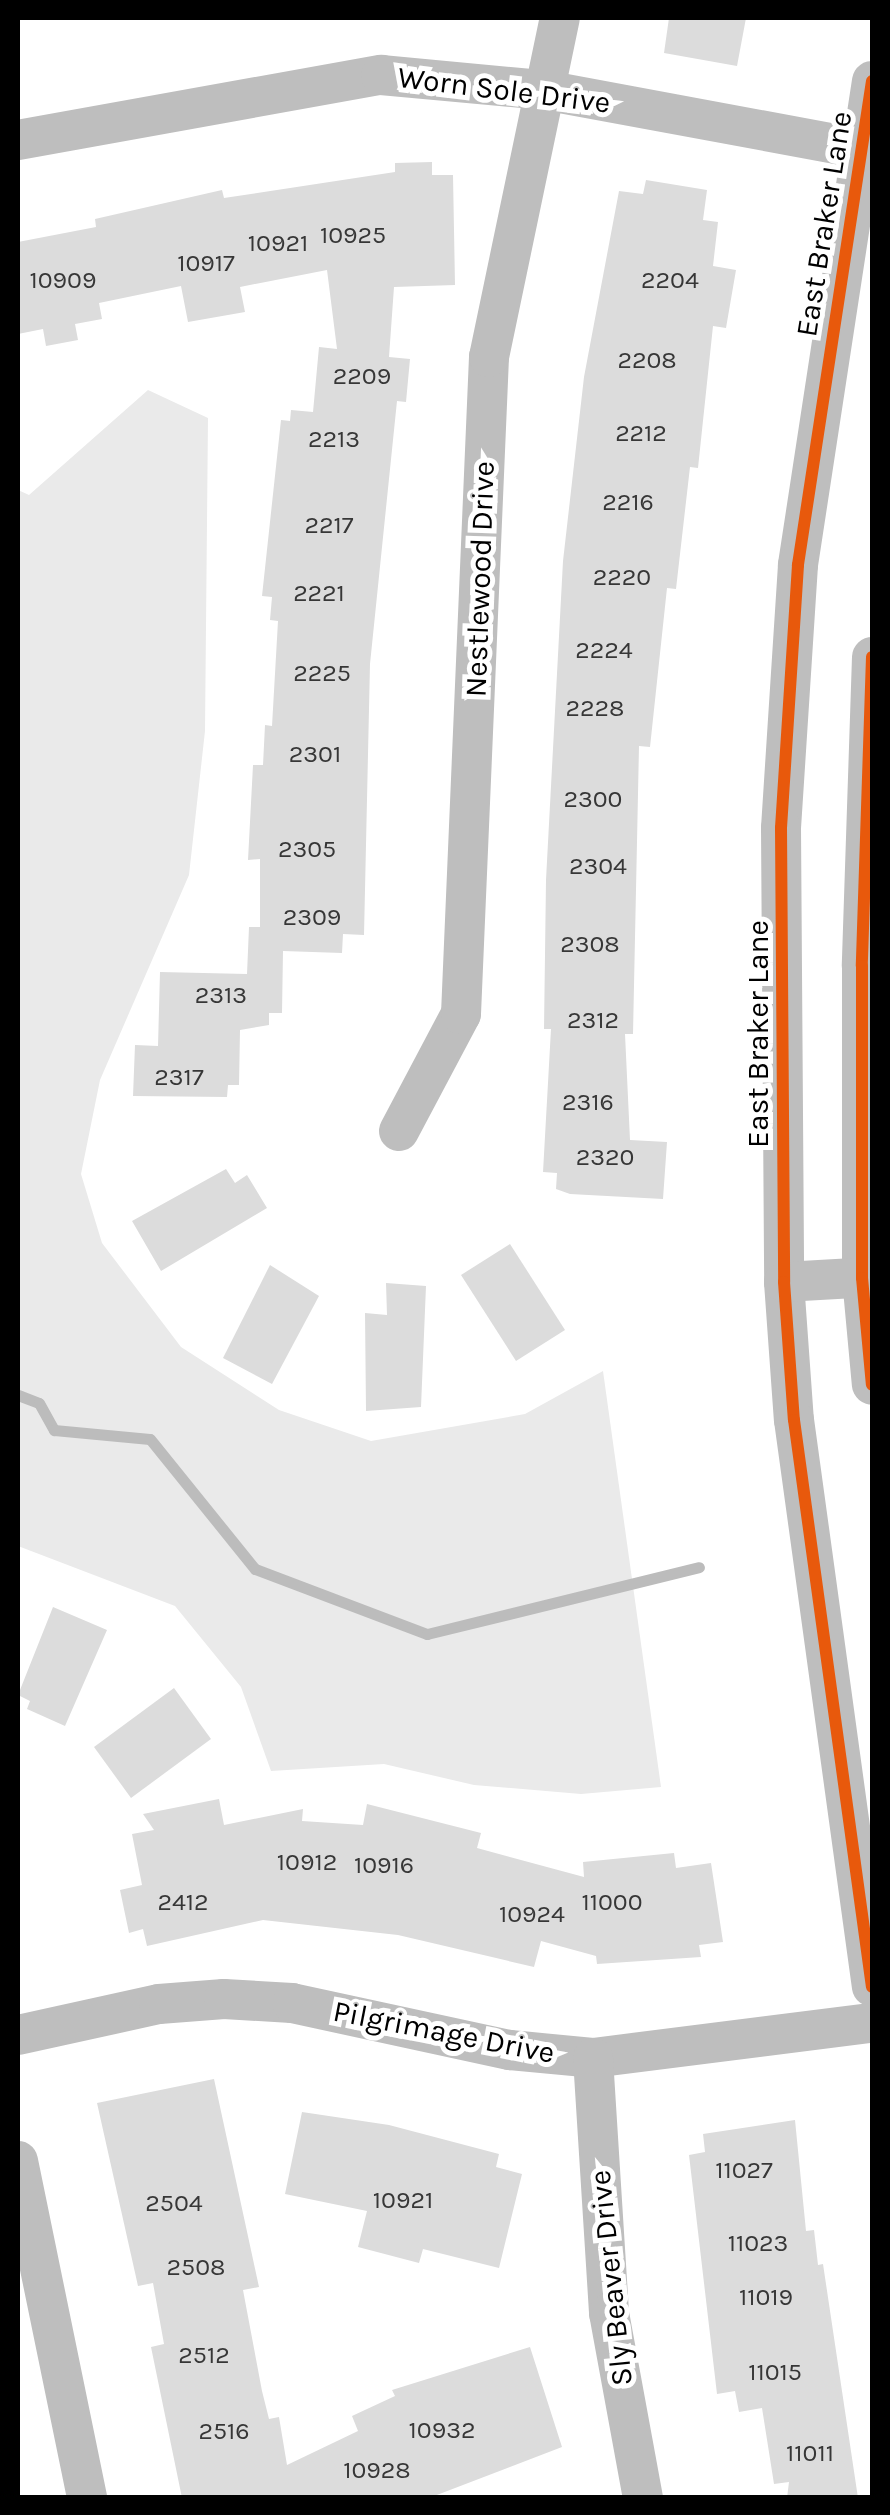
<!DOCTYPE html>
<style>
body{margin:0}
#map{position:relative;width:890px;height:2515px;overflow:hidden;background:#fff;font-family:Karla,sans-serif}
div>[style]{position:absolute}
.green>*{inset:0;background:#eaeaea}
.stream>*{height:11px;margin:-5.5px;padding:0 5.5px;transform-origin:5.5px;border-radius:5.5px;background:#bcbcbc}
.building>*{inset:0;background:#dcdcdc}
.minor>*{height:40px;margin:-20px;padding:0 20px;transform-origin:20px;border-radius:20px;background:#bebebe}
.cycleway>*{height:12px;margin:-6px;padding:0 6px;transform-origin:6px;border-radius:6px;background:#e8590c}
span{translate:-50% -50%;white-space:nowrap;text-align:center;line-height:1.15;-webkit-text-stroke:10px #fff;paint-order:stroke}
.number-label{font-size:25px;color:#373737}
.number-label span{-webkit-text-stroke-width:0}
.street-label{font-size:30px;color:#000}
.frame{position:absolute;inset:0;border:20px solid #000;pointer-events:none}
</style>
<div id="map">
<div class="green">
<i style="clip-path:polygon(148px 390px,208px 418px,205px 731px,189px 875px,100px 1080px,81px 1174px,102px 1243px,181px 1347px,279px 1410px,371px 1441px,525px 1414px,603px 1371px,661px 1787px,581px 1794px,474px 1785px,384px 1764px,271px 1771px,241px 1687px,175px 1606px,18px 1546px,18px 490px,29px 495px)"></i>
</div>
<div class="stream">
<i style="left:18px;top:1395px;width:22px;rotate:21deg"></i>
<i style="left:39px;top:1403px;width:31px;rotate:61deg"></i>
<i style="left:54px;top:1430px;width:96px;rotate:5.4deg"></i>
<i style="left:150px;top:1439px;width:167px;rotate:51.1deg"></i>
<i style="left:255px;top:1569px;width:184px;rotate:20.7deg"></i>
<i style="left:427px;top:1634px;width:280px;rotate:-13.8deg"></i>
</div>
<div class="building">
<i style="clip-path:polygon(669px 18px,746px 18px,737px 66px,664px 53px)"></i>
<i style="clip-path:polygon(432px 162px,432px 175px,453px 175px,455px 285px,394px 287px,389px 357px,410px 359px,406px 402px,397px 401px,370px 664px,364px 935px,343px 934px,342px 953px,283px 951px,282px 1013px,269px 1013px,269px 1025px,240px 1030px,239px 1085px,228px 1085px,227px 1097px,133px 1096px,135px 1045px,158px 1046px,160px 972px,247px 974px,249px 927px,260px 927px,260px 859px,248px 860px,253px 765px,263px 765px,265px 725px,272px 726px,278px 621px,270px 620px,272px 597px,262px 596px,281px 420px,290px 421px,291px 410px,313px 412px,319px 347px,337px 349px,327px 270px,240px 287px,245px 312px,188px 322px,181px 286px,99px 303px,102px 319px,75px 324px,78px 340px,46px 346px,43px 329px,18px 334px,18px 242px,96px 227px,95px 219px,222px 190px,224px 198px,395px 172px,395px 163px)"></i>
<i style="clip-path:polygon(646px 180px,707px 190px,703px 220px,718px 222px,713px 266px,736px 270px,726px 328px,713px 326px,698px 468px,690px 467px,676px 589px,667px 588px,650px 747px,639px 746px,633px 1034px,625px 1034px,630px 1140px,667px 1142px,663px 1199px,570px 1194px,556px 1189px,557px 1173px,543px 1172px,551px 1029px,544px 1029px,546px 880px,563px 561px,584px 377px,619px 191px,643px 194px)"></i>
<i style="clip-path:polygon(226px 1169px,235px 1183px,247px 1175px,267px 1208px,161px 1271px,132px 1221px)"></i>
<i style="clip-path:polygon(510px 1244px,565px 1330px,516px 1361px,461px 1275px)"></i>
<i style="clip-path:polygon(270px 1265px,319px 1296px,272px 1384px,223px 1358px)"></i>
<i style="clip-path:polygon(386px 1283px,426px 1286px,421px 1407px,366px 1411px,365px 1313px,387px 1315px)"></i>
<i style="clip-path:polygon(53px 1607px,107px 1630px,65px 1726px,27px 1709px,30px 1701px,18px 1695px)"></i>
<i style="clip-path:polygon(174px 1688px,211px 1739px,131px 1798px,94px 1747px)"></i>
<i style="clip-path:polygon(219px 1799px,224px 1825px,303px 1809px,302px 1821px,363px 1825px,367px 1804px,481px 1833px,477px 1848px,584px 1877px,583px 1862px,674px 1853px,676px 1868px,711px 1863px,723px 1942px,699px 1945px,701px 1957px,597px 1964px,596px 1956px,541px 1941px,534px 1967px,398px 1935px,263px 1920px,147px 1946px,143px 1929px,129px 1933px,120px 1890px,142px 1885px,132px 1834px,154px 1830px,143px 1814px)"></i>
<i style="clip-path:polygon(214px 2079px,259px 2287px,243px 2290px,262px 2391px,269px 2419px,279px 2417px,287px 2465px,358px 2431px,352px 2416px,395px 2396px,392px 2390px,530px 2347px,562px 2447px,429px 2498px,182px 2498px,151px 2347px,164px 2344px,153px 2283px,138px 2286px,97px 2103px)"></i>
<i style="clip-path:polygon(302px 2112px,389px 2125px,499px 2154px,496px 2167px,522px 2174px,499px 2268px,423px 2249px,419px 2263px,358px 2247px,367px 2211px,285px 2194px)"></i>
<i style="clip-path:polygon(795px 2120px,806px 2231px,814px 2230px,818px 2265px,823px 2264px,858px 2498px,787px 2498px,789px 2482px,774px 2484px,762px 2408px,739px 2412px,735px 2391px,717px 2394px,689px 2155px,705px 2152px,703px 2134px)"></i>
</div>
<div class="minor">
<i style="left:872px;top:81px;width:490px;rotate:98.7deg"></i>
<i style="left:798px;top:565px;width:264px;rotate:93.7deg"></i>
<i style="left:781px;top:828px;width:454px;rotate:89.6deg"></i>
<i style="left:784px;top:1282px;width:138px;rotate:85.9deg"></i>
<i style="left:794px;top:1420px;width:572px;rotate:82.17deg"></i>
<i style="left:18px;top:140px;width:369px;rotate:-10.2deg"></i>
<i style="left:381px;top:75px;width:164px;rotate:5.3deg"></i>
<i style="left:544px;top:90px;width:334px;rotate:10.5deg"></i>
<i style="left:872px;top:657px;width:309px;rotate:91.9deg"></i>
<i style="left:862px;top:966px;width:312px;rotate:90deg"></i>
<i style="left:862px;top:1278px;width:107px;rotate:84.7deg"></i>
<i style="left:399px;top:1131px;width:132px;rotate:-62.1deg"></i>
<i style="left:461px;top:1014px;width:658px;rotate:-87.56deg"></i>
<i style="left:489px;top:357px;width:346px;rotate:-78.2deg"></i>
<i style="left:784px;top:1282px;width:88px;rotate:-3.3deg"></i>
<i style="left:18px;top:2035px;width:144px;rotate:-12.4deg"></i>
<i style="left:159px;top:2004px;width:65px;rotate:-4.4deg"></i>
<i style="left:224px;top:1999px;width:68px;rotate:3.4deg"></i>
<i style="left:292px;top:2003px;width:223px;rotate:12.2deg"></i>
<i style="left:510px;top:2050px;width:83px;rotate:5.5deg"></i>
<i style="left:593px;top:2058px;width:281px;rotate:-7.2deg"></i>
<i style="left:593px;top:2058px;width:256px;rotate:86.4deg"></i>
<i style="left:609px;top:2313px;width:188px;rotate:79.6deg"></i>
<i style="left:18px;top:2161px;width:344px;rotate:78.4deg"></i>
</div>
<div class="cycleway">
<i style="left:872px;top:81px;width:490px;rotate:98.7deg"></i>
<i style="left:798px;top:565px;width:264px;rotate:93.7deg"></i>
<i style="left:781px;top:828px;width:454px;rotate:89.6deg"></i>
<i style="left:784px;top:1282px;width:138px;rotate:85.9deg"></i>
<i style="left:794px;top:1420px;width:572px;rotate:82.17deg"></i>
<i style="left:872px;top:657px;width:309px;rotate:91.9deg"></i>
<i style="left:862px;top:966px;width:312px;rotate:90deg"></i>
<i style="left:862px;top:1278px;width:107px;rotate:84.7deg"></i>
</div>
<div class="number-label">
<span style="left:353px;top:235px">10925</span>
<span style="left:278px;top:243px">10921</span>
<span style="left:206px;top:263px">10917</span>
<span style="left:63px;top:280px">10909</span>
<span style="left:670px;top:280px">2204</span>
<span style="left:647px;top:360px">2208</span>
<span style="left:362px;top:376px">2209</span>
<span style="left:641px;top:433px">2212</span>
<span style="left:334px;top:439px">2213</span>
<span style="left:628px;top:502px">2216</span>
<span style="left:329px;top:525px">2217</span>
<span style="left:622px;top:577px">2220</span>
<span style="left:319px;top:593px">2221</span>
<span style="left:604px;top:650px">2224</span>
<span style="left:322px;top:673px">2225</span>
<span style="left:595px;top:708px">2228</span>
<span style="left:315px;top:754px">2301</span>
<span style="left:593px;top:799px">2300</span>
<span style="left:307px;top:849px">2305</span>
<span style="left:598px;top:866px">2304</span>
<span style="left:312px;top:917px">2309</span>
<span style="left:590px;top:944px">2308</span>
<span style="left:221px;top:995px">2313</span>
<span style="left:593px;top:1020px">2312</span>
<span style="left:179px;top:1077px">2317</span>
<span style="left:588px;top:1102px">2316</span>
<span style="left:605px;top:1157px">2320</span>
<span style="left:307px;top:1862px">10912</span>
<span style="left:384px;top:1865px">10916</span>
<span style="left:183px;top:1902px">2412</span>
<span style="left:612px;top:1902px">11000</span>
<span style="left:532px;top:1914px">10924</span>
<span style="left:744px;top:2170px">11027</span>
<span style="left:403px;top:2200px">10921</span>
<span style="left:174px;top:2203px">2504</span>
<span style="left:758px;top:2243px">11023</span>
<span style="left:196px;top:2267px">2508</span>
<span style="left:766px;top:2297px">11019</span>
<span style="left:204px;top:2355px">2512</span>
<span style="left:775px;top:2372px">11015</span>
<span style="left:442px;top:2430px">10932</span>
<span style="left:224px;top:2431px">2516</span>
<span style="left:810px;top:2453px">11011</span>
<span style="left:377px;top:2470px">10928</span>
</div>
<div class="street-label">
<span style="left:504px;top:90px;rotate:7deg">Worn Sole Drive</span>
<span style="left:824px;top:224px;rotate:-81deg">East Braker Lane</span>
<span style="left:480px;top:579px;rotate:-88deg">Nestlewood Drive</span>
<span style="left:758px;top:1034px;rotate:-90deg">East Braker Lane</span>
<span style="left:444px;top:2032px;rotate:11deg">Pilgrimage Drive</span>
<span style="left:611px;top:2278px;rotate:-96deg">Sly Beaver Drive</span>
</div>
<div class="frame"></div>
</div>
